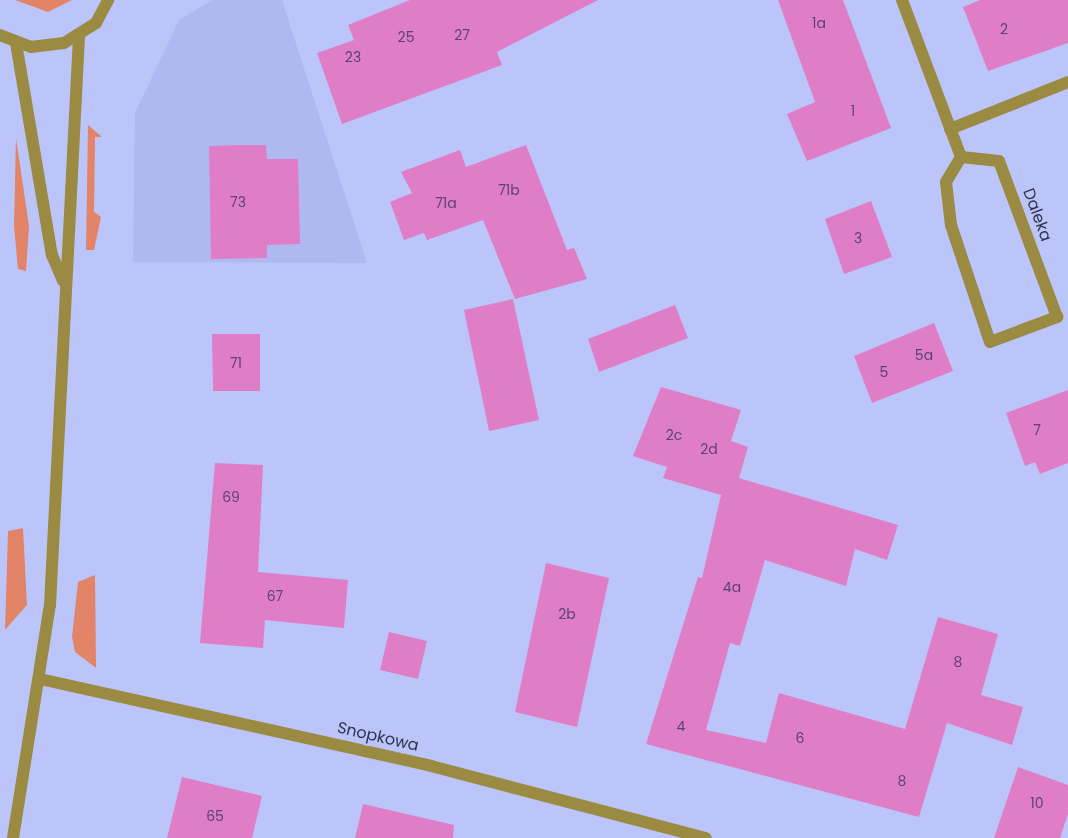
<!DOCTYPE html>
<style>
body{margin:0}
#map{position:relative;width:1068px;height:838px;overflow:hidden;background:#bcc5fa;font-family:Poppins,sans-serif}
div>[style]{position:absolute}
.built>*{inset:0;background:#afb8f1}
.green>*{inset:0;background:#e38367}
.building>*{inset:0;background:#df7ec7}
.minor>*{height:12px;margin:-6px;padding:0 6px;transform-origin:6px;border-radius:6px;background:#9a8a42}
.tertiary>*{height:12px;margin:-6px;padding:0 6px;transform-origin:6px;border-radius:6px;background:#9a8a42}
span{translate:-50% -50%;white-space:nowrap;text-align:center;line-height:1.15;-webkit-text-stroke:4.5px #bcc5fa;paint-order:stroke}
.number-label{font-size:14px;color:#5a456b}
.number-label span{-webkit-text-stroke-width:0}
.street-label{font-size:16px;color:#2e324c}
</style>
<div id="map">
<div class="built">
<i style="clip-path:polygon(212px 0,282px 0,367px 263px,133px 262px,135px 113px,179px 20px)"></i>
</div>
<div class="green">
<i style="clip-path:polygon(15px 0,72px 0,48px 12px)"></i>
<i style="clip-path:polygon(88px 125px,102px 137px,95px 137px,94px 212px,101px 217px,94px 250px,86px 250px)"></i>
<i style="clip-path:polygon(16px 138px,29px 226px,26px 271px,18px 269px,14px 226px)"></i>
<i style="clip-path:polygon(23px 528px,27px 605px,5px 630px,8px 531px)"></i>
<i style="clip-path:polygon(95px 575px,96px 668px,75px 652px,72px 637px,78px 582px)"></i>
</div>
<div class="building">
<i style="clip-path:polygon(410px 0,598px 0,497px 52px,502px 65px,342px 124px,317px 53px,354px 40px,348px 25px)"></i>
<i style="clip-path:polygon(778px 0,843px 0,891px 128px,807px 161px,787px 114px,815px 102px)"></i>
<i style="clip-path:polygon(980px 0,1068px 0,1068px 43px,988px 71px,963px 7px)"></i>
<i style="clip-path:polygon(238px 145px,266px 145px,267px 159px,298px 159px,300px 244px,267px 245px,267px 258px,211px 259px,209px 146px)"></i>
<i style="clip-path:polygon(526px 145px,567px 250px,574px 248px,587px 279px,515px 299px,483px 220px,427px 240px,424px 233px,404px 240px,390px 202px,412px 193px,401px 172px,460px 150px,466px 167px)"></i>
<i style="clip-path:polygon(871px 201px,892px 257px,844px 274px,825px 219px)"></i>
<i style="clip-path:polygon(513px 299px,539px 420px,489px 431px,464px 310px)"></i>
<i style="clip-path:polygon(675px 305px,688px 338px,599px 372px,588px 339px)"></i>
<i style="clip-path:polygon(934px 323px,953px 371px,872px 403px,854px 356px)"></i>
<i style="clip-path:polygon(212px 334px,260px 334px,260px 391px,213px 391px)"></i>
<i style="clip-path:polygon(661px 387px,741px 410px,731px 441px,748px 447px,739px 478px,898px 525px,887px 560px,855px 549px,846px 586px,765px 560px,740px 646px,730px 643px,706px 730px,766px 743px,779px 693px,905px 729px,938px 617px,998px 634px,981px 695px,1023px 707px,1012px 745px,947px 723px,919px 817px,646px 744px,698px 577px,702px 578px,721px 495px,663px 478px,667px 467px,633px 456px)"></i>
<i style="clip-path:polygon(1068px 390px,1068px 463px,1040px 474px,1035px 462px,1025px 466px,1006px 413px)"></i>
<i style="clip-path:polygon(215px 463px,263px 465px,258px 572px,348px 580px,344px 628px,265px 620px,263px 648px,200px 643px)"></i>
<i style="clip-path:polygon(546px 563px,609px 578px,577px 727px,515px 712px)"></i>
<i style="clip-path:polygon(389px 632px,427px 641px,418px 679px,380px 670px)"></i>
<i style="clip-path:polygon(1018px 767px,1068px 785px,1068px 814px,1060px 838px,994px 838px)"></i>
<i style="clip-path:polygon(182px 777px,262px 796px,252px 838px,167px 838px)"></i>
<i style="clip-path:polygon(363px 804px,454px 825px,453px 838px,355px 838px)"></i>
</div>
<div class="minor">
<i style="left:902px;top:0;width:168px;rotate:69.4deg"></i>
<i style="left:961px;top:157px;width:29px;rotate:121deg"></i>
<i style="left:946px;top:182px;width:43px;rotate:83.4deg"></i>
<i style="left:951px;top:225px;width:123px;rotate:71.6deg"></i>
<i style="left:990px;top:342px;width:72px;rotate:-20.5deg"></i>
<i style="left:1057px;top:317px;width:166px;rotate:-110.4deg"></i>
<i style="left:999px;top:161px;width:38px;rotate:-174deg"></i>
<i style="left:950px;top:129px;width:127px;rotate:-21.7deg"></i>
<i style="left:40px;top:679px;width:401px;rotate:12.5deg"></i>
<i style="left:431px;top:766px;width:284px;rotate:14.7deg"></i>
</div>
<div class="tertiary">
<i style="left:0;top:35px;width:33px;rotate:21deg"></i>
<i style="left:31px;top:47px;width:33px;rotate:-7deg"></i>
<i style="left:64px;top:43px;width:38px;rotate:-32deg"></i>
<i style="left:96px;top:23px;width:26px;rotate:-62deg"></i>
<i style="left:16px;top:43px;width:215px;rotate:80.4deg"></i>
<i style="left:52px;top:255px;width:28px;rotate:67deg"></i>
<i style="left:13px;top:838px;width:236px;rotate:-81deg"></i>
<i style="left:50px;top:605px;width:569px;rotate:-87.08deg"></i>
</div>
<div class="number-label">
<span style="left:819px;top:23px">1a</span>
<span style="left:1004px;top:29px">2</span>
<span style="left:462px;top:35px">27</span>
<span style="left:406px;top:37px">25</span>
<span style="left:353px;top:57px">23</span>
<span style="left:853px;top:111px">1</span>
<span style="left:509px;top:190px">71b</span>
<span style="left:238px;top:202px">73</span>
<span style="left:446px;top:203px">71a</span>
<span style="left:858px;top:238px">3</span>
<span style="left:924px;top:355px">5a</span>
<span style="left:236px;top:363px">71</span>
<span style="left:884px;top:372px">5</span>
<span style="left:1037px;top:430px">7</span>
<span style="left:674px;top:435px">2c</span>
<span style="left:709px;top:449px">2d</span>
<span style="left:231px;top:497px">69</span>
<span style="left:732px;top:587px">4a</span>
<span style="left:275px;top:596px">67</span>
<span style="left:567px;top:614px">2b</span>
<span style="left:958px;top:662px">8</span>
<span style="left:681px;top:726px">4</span>
<span style="left:800px;top:738px">6</span>
<span style="left:902px;top:781px">8</span>
<span style="left:1037px;top:803px">10</span>
<span style="left:215px;top:816px">65</span>
</div>
<div class="street-label">
<span style="left:1037px;top:215px;rotate:70deg">Daleka</span>
<span style="left:378px;top:737px;rotate:13deg">Snopkowa</span>
</div>
</div>
